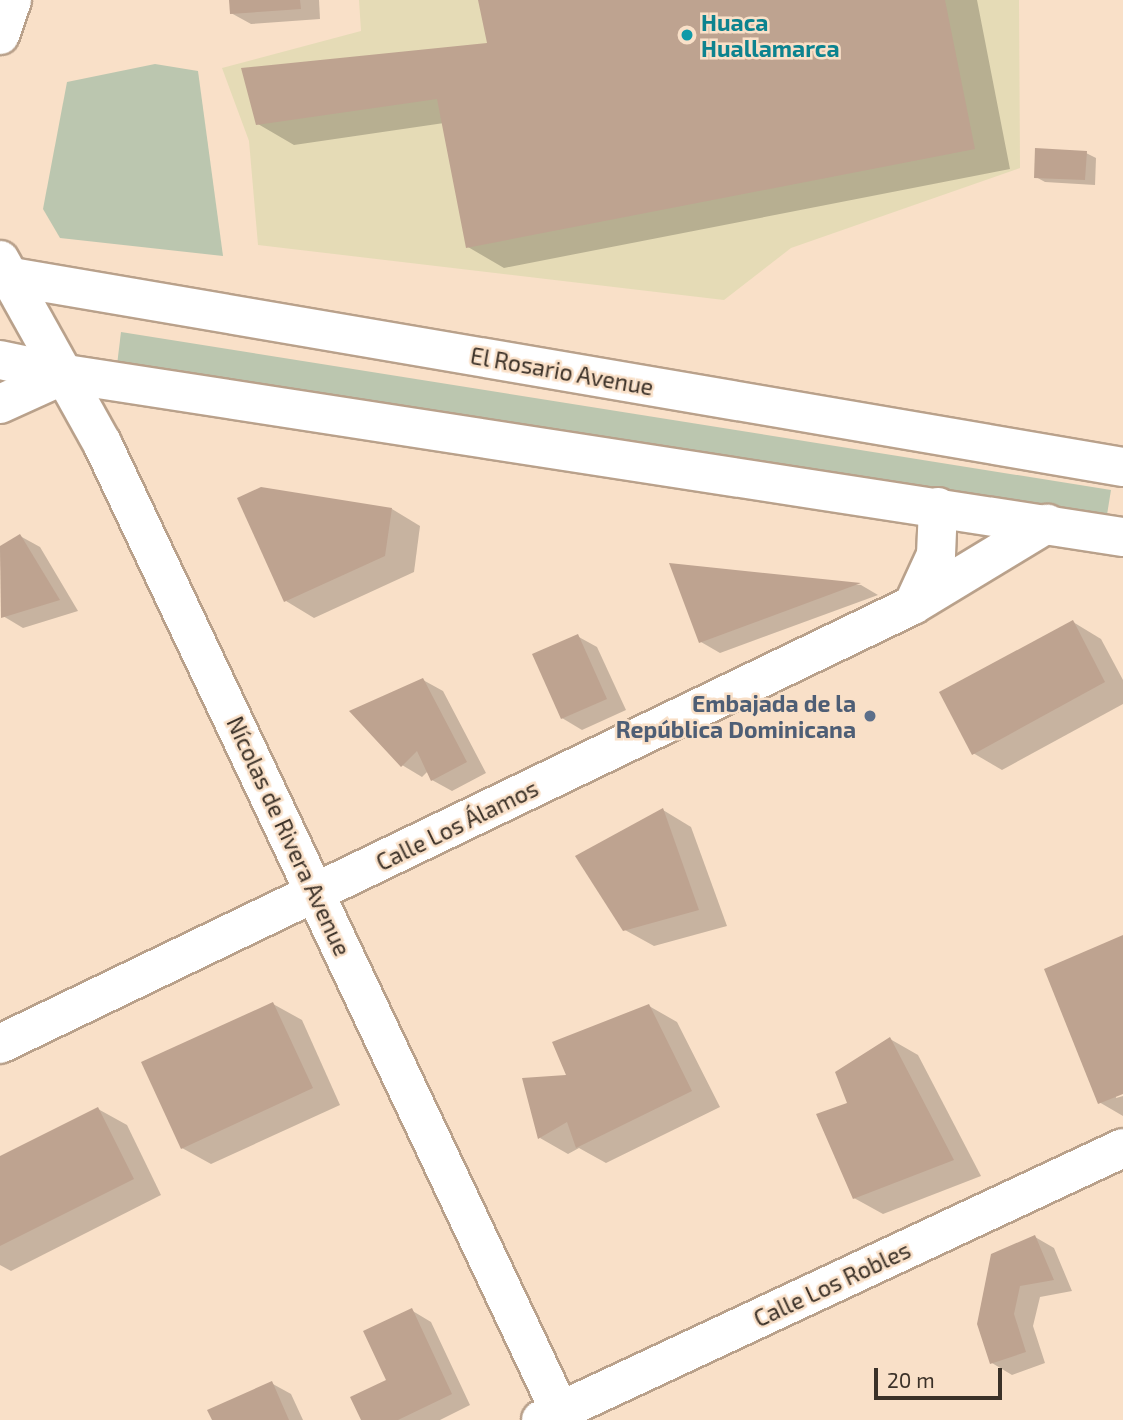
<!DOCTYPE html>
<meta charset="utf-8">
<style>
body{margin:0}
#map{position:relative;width:1123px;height:1420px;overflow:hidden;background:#f9e0c8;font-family:"Exo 2",sans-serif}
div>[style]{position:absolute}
.green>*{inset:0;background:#bbc6af}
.sand>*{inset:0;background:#e5dbb6}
.shadow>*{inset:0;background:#0003}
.building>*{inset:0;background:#bea390}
.roads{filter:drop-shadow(2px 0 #b9a18b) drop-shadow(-2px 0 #b9a18b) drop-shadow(0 2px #b9a18b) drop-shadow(0 -2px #b9a18b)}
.minor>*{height:38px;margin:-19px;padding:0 19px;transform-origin:19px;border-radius:19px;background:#fff}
.dots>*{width:19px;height:19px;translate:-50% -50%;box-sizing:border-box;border:4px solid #f9e0c8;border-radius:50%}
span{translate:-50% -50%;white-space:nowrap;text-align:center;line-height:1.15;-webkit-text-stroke:5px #f9e0c8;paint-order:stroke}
.culture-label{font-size:23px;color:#0d838f;font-weight:700}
.left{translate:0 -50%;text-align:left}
.street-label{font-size:23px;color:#3b3128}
.service-label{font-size:23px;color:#4e5e75;font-weight:700}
.right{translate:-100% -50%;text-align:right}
.scale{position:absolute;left:874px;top:1368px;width:128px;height:32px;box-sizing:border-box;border:4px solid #3b3128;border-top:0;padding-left:9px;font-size:21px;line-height:24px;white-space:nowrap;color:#3b3128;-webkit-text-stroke:5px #f9e0c8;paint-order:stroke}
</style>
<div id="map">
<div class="green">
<i style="clip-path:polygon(155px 64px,198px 71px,223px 256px,60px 238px,43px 209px,67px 82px)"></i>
<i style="clip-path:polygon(121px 332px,1111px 490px,1106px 521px,117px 365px)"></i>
</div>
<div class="sand">
<i style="clip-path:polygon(359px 0,1019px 0,1020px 168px,791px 248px,724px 300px,258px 245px,249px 141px,222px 68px,361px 31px)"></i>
</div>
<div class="shadow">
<i style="clip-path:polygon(230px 0,319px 0,320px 19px,251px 24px,231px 13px)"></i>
<i style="clip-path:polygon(480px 0,977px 0,1010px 169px,504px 268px,468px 247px,444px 123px,294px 145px,258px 124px,489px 45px)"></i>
<i style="clip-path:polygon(1086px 153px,1096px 158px,1095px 185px,1045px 182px,1036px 177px)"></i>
<i style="clip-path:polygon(392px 509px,420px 526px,414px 572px,314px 618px,286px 601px)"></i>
<i style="clip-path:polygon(20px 536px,40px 547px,78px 611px,23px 628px,3px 616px,0 548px)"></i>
<i style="clip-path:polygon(672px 565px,861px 585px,878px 595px,720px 653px,701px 642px)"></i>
<i style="clip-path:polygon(1073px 622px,1101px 639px,1123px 680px,1123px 704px,1002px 770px,973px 753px)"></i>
<i style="clip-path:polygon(577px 636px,597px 647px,626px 710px,582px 730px,562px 718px)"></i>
<i style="clip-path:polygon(423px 680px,443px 691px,486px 773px,452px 791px,432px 780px,428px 771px,422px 777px,402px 765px)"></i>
<i style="clip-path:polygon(663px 810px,691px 827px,727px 926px,654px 946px,625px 930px)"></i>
<i style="clip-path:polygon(1123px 937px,1123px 1092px,1116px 1095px,1116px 1098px,1123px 1096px,1123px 1116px,1099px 1102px)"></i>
<i style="clip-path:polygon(273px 1004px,302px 1020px,340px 1105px,211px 1164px,182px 1148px)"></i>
<i style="clip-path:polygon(649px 1006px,677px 1022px,720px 1107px,606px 1163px,579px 1148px,568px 1154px,540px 1138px,568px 1076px)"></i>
<i style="clip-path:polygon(890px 1039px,918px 1055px,981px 1176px,883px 1214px,854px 1198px,849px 1104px)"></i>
<i style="clip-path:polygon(98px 1109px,127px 1125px,161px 1195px,11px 1271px,0 1265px,0 1158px)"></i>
<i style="clip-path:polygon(1035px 1237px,1054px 1248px,1072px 1291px,1040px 1297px,1033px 1326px,1045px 1363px,1012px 1375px,992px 1363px)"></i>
<i style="clip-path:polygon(411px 1310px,431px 1322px,470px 1405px,440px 1420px,363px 1420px,389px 1381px)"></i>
<i style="clip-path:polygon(271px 1383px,291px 1394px,303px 1420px,214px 1420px)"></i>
</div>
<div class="building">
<i style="clip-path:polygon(229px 0,300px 0,301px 9px,230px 14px)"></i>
<i style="clip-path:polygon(478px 0,945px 0,975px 149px,466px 248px,437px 99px,256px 125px,241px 68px,487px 43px)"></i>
<i style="clip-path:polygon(1035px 148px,1087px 151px,1085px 180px,1034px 178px)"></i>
<i style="clip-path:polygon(261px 487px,392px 508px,385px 556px,284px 602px,237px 498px)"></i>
<i style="clip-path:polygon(20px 534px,60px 600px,1px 618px,0 546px)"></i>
<i style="clip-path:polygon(669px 563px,861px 583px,699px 643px)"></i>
<i style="clip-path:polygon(1073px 620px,1105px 682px,972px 755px,939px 692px)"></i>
<i style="clip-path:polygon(578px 634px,607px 699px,561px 719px,532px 654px)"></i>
<i style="clip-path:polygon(423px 678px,467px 762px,431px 781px,417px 751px,401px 767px,349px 711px)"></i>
<i style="clip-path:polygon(663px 808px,699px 910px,623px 931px,575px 856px)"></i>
<i style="clip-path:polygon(1123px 935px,1123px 1094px,1098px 1104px,1044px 969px)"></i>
<i style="clip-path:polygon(273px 1002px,313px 1088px,181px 1149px,141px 1062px)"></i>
<i style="clip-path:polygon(649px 1004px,692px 1091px,576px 1148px,567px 1122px,538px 1139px,522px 1078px,566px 1075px,552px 1042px)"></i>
<i style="clip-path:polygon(890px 1037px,954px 1160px,853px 1199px,816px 1114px,847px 1103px,835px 1072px)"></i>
<i style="clip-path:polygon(98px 1107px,134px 1179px,0 1246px,0 1156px)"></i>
<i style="clip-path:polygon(1035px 1235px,1054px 1280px,1020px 1286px,1014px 1314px,1026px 1352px,990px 1364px,977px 1324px,991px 1254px)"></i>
<i style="clip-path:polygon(412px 1308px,452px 1394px,398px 1420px,361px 1420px,350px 1397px,386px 1380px,363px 1331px)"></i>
<i style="clip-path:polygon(272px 1381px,289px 1420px,212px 1420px,207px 1410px)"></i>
</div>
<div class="roads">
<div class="minor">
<i style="left:0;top:35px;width:37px;rotate:-71deg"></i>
<i style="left:0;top:260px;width:210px;rotate:60.9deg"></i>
<i style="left:102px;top:443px;width:1081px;rotate:64.69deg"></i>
<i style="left:0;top:275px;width:1139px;rotate:9.7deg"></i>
<i style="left:0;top:360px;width:67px;rotate:12deg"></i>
<i style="left:66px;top:374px;width:1069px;rotate:8.77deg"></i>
<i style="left:0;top:404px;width:72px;rotate:-24.4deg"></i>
<i style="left:913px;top:605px;width:55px;rotate:-65.3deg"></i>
<i style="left:936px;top:555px;width:48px;rotate:-87.6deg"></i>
<i style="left:0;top:1044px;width:1013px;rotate:-25.68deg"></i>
<i style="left:913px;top:605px;width:157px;rotate:-31.2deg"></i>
<i style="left:541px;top:1420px;width:642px;rotate:-25.05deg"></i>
</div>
</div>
<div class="dots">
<i style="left:687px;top:35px;background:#0f9aa8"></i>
<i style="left:870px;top:716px;background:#5c6f8a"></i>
</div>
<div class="culture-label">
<span class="left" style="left:701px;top:35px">Huaca<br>Huallamarca</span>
</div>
<div class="street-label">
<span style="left:562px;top:371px;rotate:10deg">El Rosario Avenue</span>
<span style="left:457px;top:825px;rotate:-26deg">Calle Los Álamos</span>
<span style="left:289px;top:836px;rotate:65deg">Nícolas de Rivera Avenue</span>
<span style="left:832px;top:1284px;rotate:-25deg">Calle Los Robles</span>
</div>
<div class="service-label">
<span class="right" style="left:856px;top:716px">Embajada de la<br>República Dominicana</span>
</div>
<div class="scale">20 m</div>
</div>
